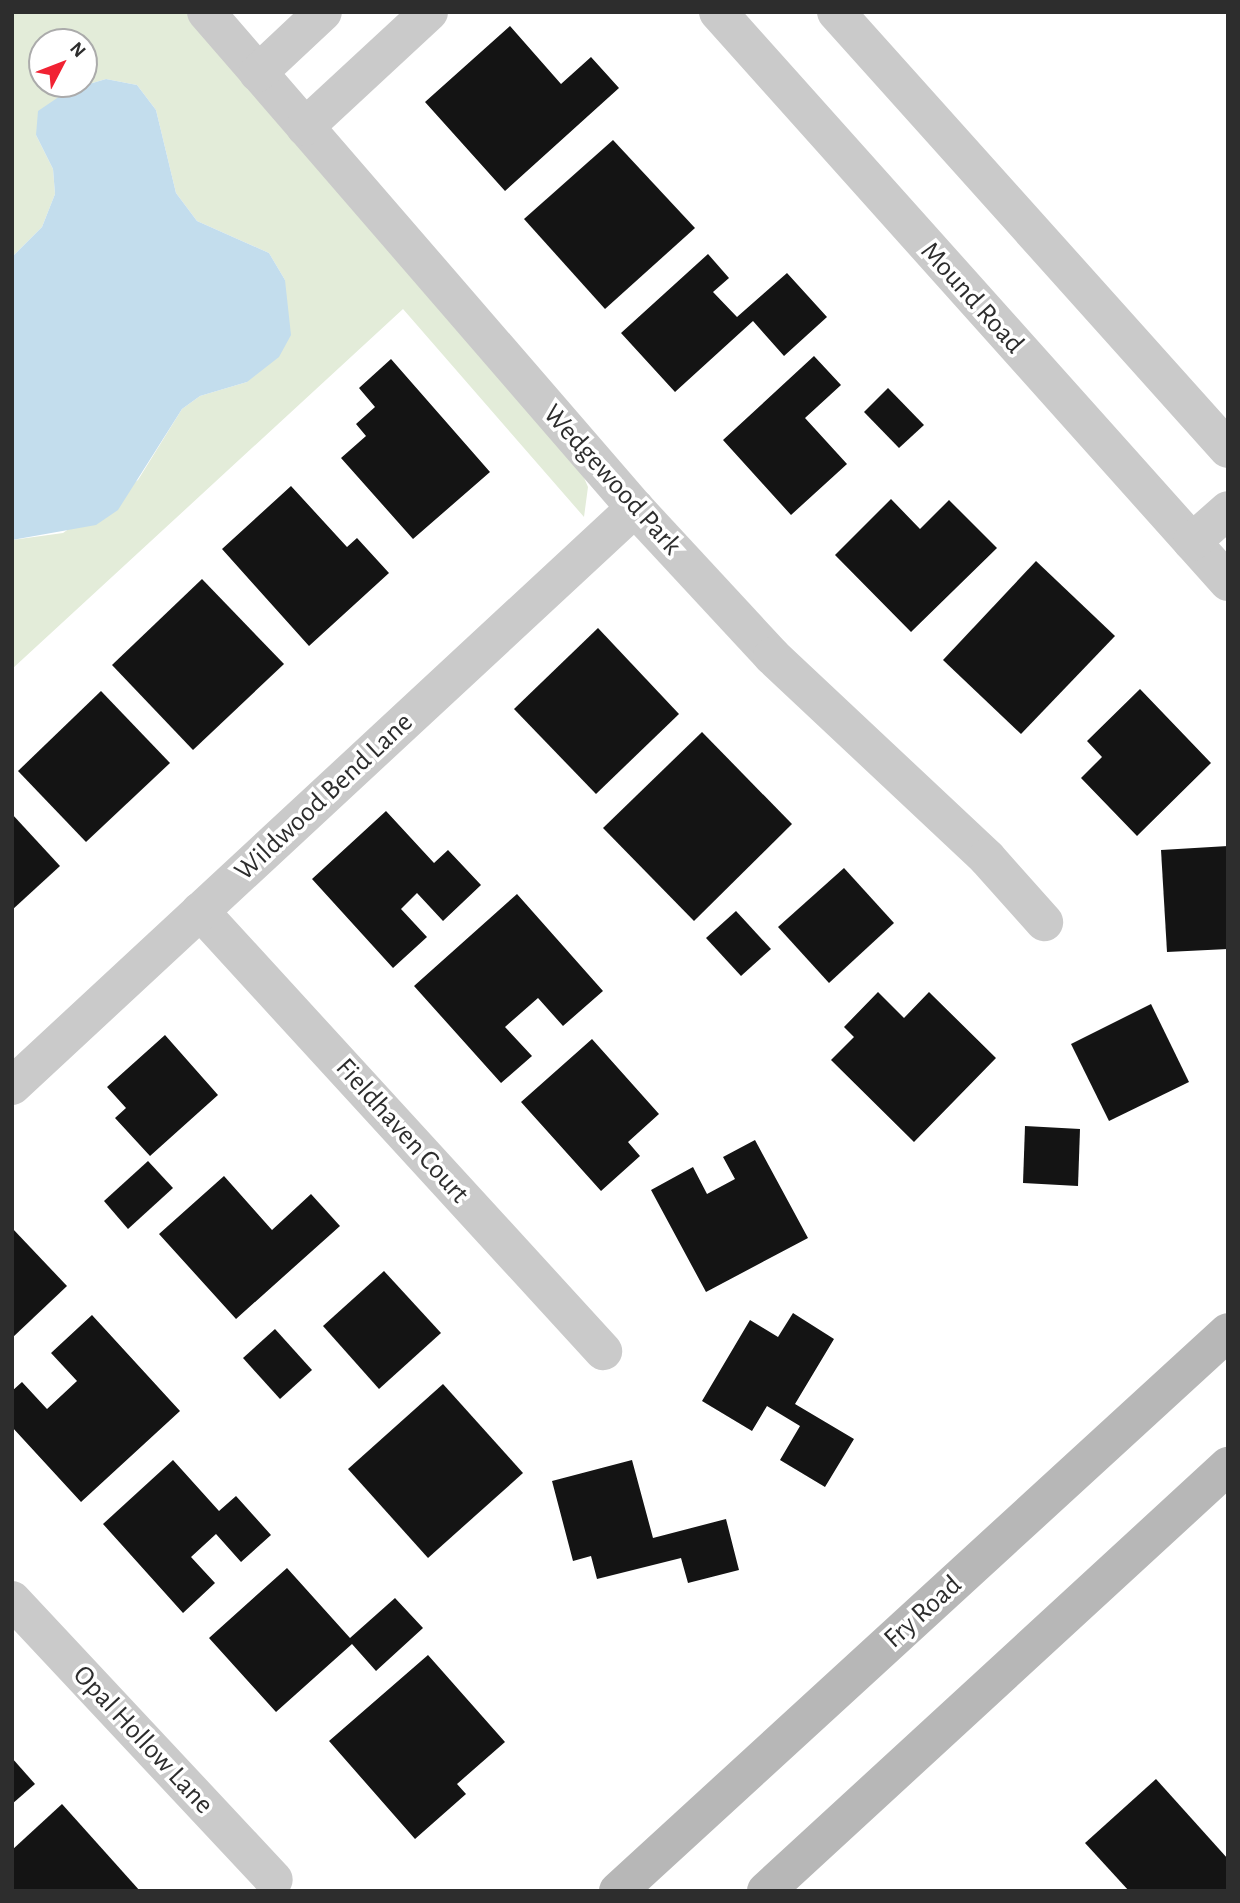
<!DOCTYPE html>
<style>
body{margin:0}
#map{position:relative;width:1240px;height:1903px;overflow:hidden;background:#fff;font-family:"Alegreya Sans",sans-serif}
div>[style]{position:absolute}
.green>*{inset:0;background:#e3ecd9}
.water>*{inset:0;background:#c3dded}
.building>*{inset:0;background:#141414}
.minor>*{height:38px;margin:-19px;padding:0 19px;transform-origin:19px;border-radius:19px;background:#cacaca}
.tertiary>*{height:38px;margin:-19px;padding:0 19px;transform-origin:19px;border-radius:19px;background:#cacaca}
.secondary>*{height:38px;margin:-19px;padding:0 19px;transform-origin:19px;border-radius:19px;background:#b7b7b7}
span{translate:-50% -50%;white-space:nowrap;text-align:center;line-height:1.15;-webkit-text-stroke:7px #fff;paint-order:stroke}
.street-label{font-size:28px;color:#2d2d2d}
.frame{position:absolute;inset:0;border:14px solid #2d2d2d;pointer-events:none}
.north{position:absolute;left:28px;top:28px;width:70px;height:70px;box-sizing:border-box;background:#fff;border:2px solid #ababab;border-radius:50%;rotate:48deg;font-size:19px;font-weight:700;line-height:28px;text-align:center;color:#2d2d2d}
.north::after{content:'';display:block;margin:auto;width:24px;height:32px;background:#f12233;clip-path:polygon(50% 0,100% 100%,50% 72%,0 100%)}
</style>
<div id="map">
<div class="green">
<i style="clip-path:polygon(evenodd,12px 12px,186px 12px,579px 466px,588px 487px,584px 517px,403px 309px,12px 669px,12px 540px,63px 533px,138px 480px,182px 409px,200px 396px,247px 382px,285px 280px,269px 253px,197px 221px,176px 193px,156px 110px,137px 85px,106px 79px,69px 90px,36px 135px,53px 169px,55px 194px,42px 227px,12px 257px,12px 12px,42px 42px,84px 42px,84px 84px,42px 84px,42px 42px)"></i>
</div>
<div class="water">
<i style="clip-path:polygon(106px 79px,137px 85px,156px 110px,176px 193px,197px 221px,269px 253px,285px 280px,291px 335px,279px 357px,247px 382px,200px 396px,182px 409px,118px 510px,96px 525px,12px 540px,12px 257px,42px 227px,55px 194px,53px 169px,36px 135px,38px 111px,69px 90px)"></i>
</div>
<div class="building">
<i style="clip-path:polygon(510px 26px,561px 84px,591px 57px,619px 88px,505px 191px,425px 102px)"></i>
<i style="clip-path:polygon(613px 140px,695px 228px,605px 309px,524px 219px)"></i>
<i style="clip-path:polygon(708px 254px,729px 278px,713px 292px,737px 317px,787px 273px,827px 317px,784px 356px,753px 321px,675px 392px,621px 333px)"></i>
<i style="clip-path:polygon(814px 356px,841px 385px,805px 418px,847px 464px,791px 515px,723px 440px)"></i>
<i style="clip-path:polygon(391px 359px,490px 472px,413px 539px,341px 458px,366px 436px,356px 424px,375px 407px,359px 388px)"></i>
<i style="clip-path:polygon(888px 388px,924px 425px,899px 448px,864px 412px)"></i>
<i style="clip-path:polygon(291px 486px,347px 547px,357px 538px,389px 573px,309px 646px,222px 549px)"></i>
<i style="clip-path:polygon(891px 499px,920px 529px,949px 500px,997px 548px,911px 632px,835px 555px)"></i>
<i style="clip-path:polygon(1036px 561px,1115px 636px,1021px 734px,943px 660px)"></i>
<i style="clip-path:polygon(202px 579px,284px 664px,193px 750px,112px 665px)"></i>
<i style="clip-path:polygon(598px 628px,679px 714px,596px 794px,514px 709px)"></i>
<i style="clip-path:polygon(1140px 689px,1211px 763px,1137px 836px,1081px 778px,1102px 757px,1087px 741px)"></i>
<i style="clip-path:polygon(101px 691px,170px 763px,86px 842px,18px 771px)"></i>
<i style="clip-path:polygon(702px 732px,792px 824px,694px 921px,603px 828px)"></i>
<i style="clip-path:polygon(386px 811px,434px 863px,448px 850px,481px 885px,443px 921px,417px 893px,401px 909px,427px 937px,393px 968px,312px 879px)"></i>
<i style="clip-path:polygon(12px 814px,60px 866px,12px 910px)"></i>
<i style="clip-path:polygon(1228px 846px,1228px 949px,1167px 952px,1161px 850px)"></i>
<i style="clip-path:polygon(844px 868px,894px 923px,829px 983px,778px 927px)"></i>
<i style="clip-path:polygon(517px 894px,603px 991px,563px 1026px,538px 998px,505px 1027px,532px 1056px,501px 1083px,414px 986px)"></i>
<i style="clip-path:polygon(736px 911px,771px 949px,741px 976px,706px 938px)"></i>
<i style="clip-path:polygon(878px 992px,904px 1018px,929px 992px,996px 1058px,914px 1142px,831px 1060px,854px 1037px,844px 1027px)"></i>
<i style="clip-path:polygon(1151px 1004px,1189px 1082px,1109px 1121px,1071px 1044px)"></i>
<i style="clip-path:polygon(165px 1035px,218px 1095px,150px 1156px,115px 1118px,126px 1108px,107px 1087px)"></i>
<i style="clip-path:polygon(592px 1039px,659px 1114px,628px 1142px,640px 1156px,601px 1191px,521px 1102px)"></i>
<i style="clip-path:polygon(1025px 1126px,1080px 1129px,1078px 1186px,1023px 1183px)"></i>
<i style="clip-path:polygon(755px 1140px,808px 1238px,706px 1292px,651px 1190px,693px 1167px,707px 1194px,735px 1179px,723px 1157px)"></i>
<i style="clip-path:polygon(148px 1161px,173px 1188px,128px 1229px,104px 1201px)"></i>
<i style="clip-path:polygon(224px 1176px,272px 1230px,311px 1194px,340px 1226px,236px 1319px,159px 1234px)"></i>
<i style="clip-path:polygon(12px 1228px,67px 1286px,12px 1338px)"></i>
<i style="clip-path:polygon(384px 1271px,441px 1333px,379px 1389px,323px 1326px)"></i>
<i style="clip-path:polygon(793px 1313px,834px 1339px,795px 1404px,854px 1439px,825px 1487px,780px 1460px,800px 1426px,767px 1406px,752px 1431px,702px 1401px,750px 1320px,778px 1337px)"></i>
<i style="clip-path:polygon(92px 1315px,180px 1411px,81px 1502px,12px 1427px,12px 1391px,22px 1382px,47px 1409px,77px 1381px,51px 1353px)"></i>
<i style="clip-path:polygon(275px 1329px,312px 1370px,280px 1399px,243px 1358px)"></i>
<i style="clip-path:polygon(443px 1384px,523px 1473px,428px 1558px,348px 1469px)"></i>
<i style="clip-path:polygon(173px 1460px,219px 1511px,236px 1496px,271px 1535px,241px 1562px,216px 1534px,191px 1557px,215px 1583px,183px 1613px,103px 1524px)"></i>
<i style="clip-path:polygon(632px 1460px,653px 1538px,726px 1519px,739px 1570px,688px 1583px,681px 1558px,597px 1579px,591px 1556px,573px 1561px,552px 1481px)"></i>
<i style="clip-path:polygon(287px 1568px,350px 1638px,395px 1598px,423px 1628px,376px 1671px,352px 1644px,276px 1712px,209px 1638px)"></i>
<i style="clip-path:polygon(428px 1655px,505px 1742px,457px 1784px,466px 1794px,415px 1839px,329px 1741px)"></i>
<i style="clip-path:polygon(12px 1758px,35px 1784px,12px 1804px)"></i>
<i style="clip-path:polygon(1156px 1779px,1228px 1859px,1228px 1891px,1129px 1891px,1085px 1843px)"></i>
<i style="clip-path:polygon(62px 1804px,140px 1891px,12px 1891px,12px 1850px)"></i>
</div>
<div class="minor">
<i style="left:206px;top:12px;width:656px;rotate:49.14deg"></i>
<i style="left:635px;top:508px;width:202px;rotate:47.2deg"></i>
<i style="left:772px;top:656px;width:295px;rotate:43.2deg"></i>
<i style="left:987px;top:858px;width:86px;rotate:48.3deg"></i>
<i style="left:258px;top:73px;width:89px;rotate:-43.2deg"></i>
<i style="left:305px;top:127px;width:169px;rotate:-42.8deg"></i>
<i style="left:200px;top:911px;width:597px;rotate:47.51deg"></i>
<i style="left:12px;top:1086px;width:850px;rotate:-42.85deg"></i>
<i style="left:12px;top:1600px;width:383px;rotate:46.9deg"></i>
</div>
<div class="tertiary">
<i style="left:718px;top:12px;width:765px;rotate:48.18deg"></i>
<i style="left:836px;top:12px;width:587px;rotate:48.11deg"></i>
<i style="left:1192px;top:542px;width:48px;rotate:-41.6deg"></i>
</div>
<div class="secondary">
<i style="left:618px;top:1891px;width:827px;rotate:-42.5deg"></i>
<i style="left:766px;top:1891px;width:628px;rotate:-42.61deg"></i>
</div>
<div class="street-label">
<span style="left:972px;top:298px;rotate:48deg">Mound Road</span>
<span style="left:612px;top:480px;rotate:48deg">Wedgewood Park</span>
<span style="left:324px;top:797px;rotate:-43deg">Wildwood Bend Lane</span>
<span style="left:402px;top:1131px;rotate:48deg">Fieldhaven Court</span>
<span style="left:923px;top:1612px;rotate:-42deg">Fry Road</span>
<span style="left:143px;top:1740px;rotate:47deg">Opal Hollow Lane</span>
</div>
<div class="frame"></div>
<div class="north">N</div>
</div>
